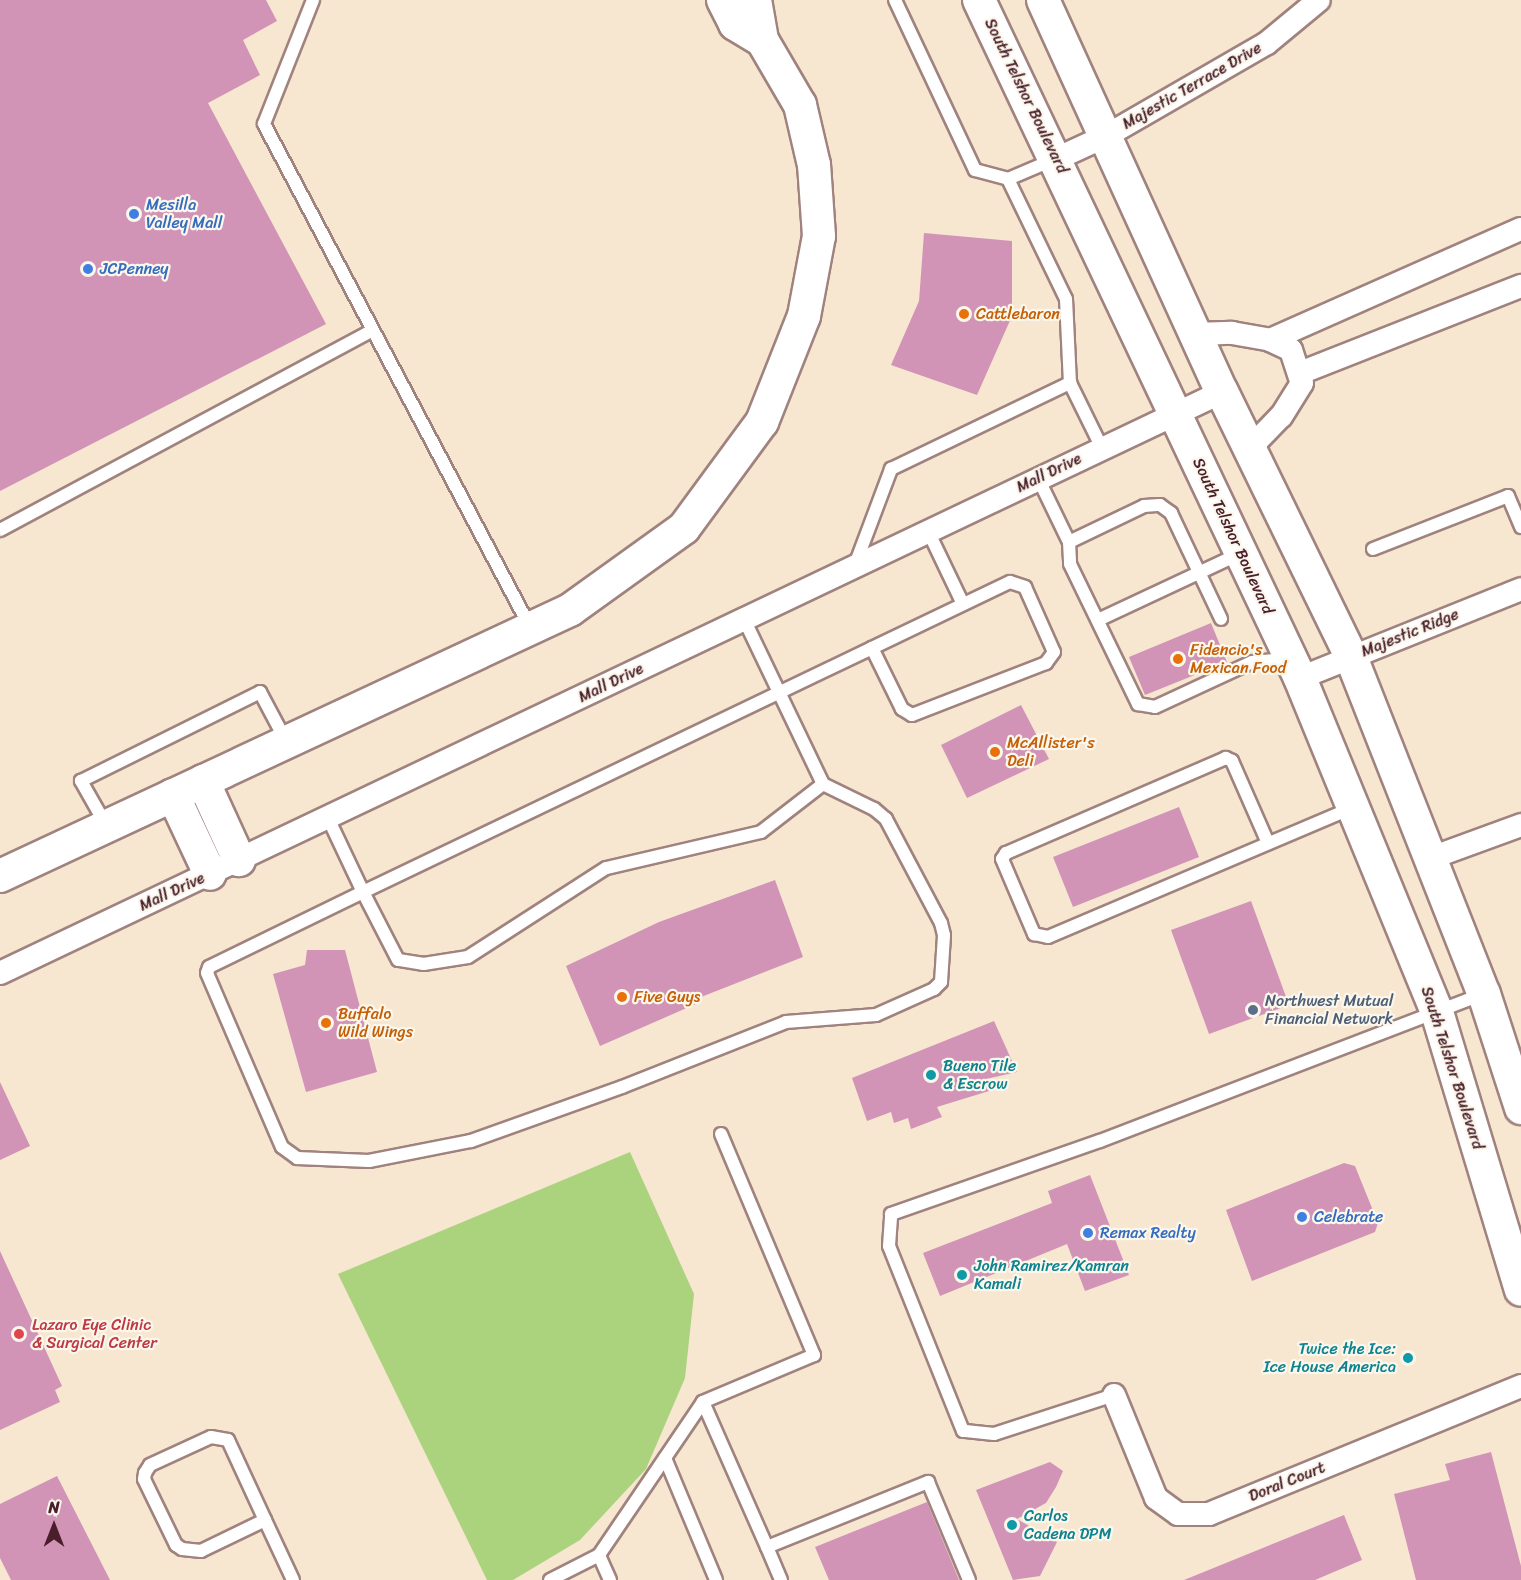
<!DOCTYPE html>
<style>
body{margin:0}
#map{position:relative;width:1521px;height:1580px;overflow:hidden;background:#f7e6d0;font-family:Sriracha,sans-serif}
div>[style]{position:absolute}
.green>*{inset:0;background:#abd37e}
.building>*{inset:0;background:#d194b7}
.roads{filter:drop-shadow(2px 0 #a0827e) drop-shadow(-2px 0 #a0827e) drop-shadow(0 2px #a0827e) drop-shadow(0 -2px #a0827e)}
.lane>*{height:12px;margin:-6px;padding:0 6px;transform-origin:6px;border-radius:6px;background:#fff}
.street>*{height:22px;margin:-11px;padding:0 11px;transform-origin:11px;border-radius:11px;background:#fff}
.secondary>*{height:32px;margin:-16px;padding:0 16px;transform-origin:16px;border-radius:16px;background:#fff}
.dots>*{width:16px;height:16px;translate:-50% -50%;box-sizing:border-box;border:3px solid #fbf7ec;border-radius:50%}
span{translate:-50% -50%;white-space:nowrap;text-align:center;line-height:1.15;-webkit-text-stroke:4.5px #fbf7ec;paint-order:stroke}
.street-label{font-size:16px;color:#4a1f2b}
.shop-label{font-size:16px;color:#366cbe}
.left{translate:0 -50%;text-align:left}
.food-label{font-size:16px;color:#c56008}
.service-label{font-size:16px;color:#4e5e75}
.culture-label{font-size:16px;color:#0d838f}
.right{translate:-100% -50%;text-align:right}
.health-label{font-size:16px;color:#be3a42}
.north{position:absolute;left:24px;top:1496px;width:60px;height:60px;-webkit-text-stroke:4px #fbf7ec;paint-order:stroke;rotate:0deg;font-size:16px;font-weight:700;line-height:24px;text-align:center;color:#4a1f2b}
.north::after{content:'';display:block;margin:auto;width:21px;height:27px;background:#4a1f2b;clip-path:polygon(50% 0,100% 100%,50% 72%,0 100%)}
</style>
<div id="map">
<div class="green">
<i style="clip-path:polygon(630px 1152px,694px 1294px,685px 1378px,646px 1469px,580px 1540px,513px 1580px,487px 1580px,338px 1274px)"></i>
</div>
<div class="building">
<i style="clip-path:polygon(0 0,266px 0,277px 21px,243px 40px,260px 75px,208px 103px,326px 324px,0 491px)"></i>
<i style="clip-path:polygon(924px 233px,1012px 241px,1012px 316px,977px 395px,891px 365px,919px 301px)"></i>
<i style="clip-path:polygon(1211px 623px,1227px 662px,1145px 695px,1129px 657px)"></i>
<i style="clip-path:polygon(1021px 705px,1049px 759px,967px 798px,941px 745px)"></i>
<i style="clip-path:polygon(1179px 807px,1199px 857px,1073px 907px,1053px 857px)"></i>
<i style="clip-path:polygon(775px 880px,803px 957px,696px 999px,698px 1003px,600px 1046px,566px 966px,659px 922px)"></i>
<i style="clip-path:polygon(1251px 901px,1289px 1005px,1209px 1034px,1171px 930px)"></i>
<i style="clip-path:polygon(307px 950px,345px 950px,377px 1072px,306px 1092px,273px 974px,305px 965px)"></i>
<i style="clip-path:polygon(994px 1021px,1017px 1072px,986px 1079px,989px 1091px,937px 1107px,942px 1117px,911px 1129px,908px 1118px,894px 1123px,891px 1112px,867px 1121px,852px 1078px)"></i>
<i style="clip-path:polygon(0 1082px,30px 1146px,0 1160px)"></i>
<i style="clip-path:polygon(1344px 1163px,1355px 1166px,1378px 1223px,1375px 1232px,1252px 1281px,1226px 1210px)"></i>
<i style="clip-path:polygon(1090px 1175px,1129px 1275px,1085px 1291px,1067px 1244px,940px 1296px,923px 1253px,1052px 1203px,1048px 1191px)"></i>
<i style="clip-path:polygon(0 1251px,62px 1386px,55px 1390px,60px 1402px,0 1430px)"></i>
<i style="clip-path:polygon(1491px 1452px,1521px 1566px,1521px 1580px,1416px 1580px,1394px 1494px,1450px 1480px,1445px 1464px)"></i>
<i style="clip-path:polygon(1050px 1462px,1063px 1471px,1056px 1487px,1046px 1503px,1017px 1519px,1057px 1542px,1040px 1576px,1013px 1580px,976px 1490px)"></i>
<i style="clip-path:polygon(57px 1476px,110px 1580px,11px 1580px,0 1558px,0 1504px)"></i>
<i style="clip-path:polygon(927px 1502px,959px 1580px,829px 1580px,815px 1547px)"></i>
<i style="clip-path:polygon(1344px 1515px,1362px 1560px,1315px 1580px,1184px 1580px)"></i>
</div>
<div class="roads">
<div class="lane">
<i style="left:313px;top:0;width:133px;rotate:111.6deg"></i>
<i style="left:264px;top:124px;width:569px;rotate:62.13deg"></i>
<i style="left:895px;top:0;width:188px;rotate:64.8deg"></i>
<i style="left:975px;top:170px;width:34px;rotate:15deg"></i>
<i style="left:1055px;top:159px;width:51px;rotate:156.9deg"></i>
<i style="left:1008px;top:179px;width:133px;rotate:64.2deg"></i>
<i style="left:1066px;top:299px;width:84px;rotate:87.3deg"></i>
<i style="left:1070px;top:383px;width:72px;rotate:63.8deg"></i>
<i style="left:1038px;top:478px;width:71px;rotate:64.2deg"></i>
<i style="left:1069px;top:542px;width:22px;rotate:87deg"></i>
<i style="left:1070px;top:564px;width:156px;rotate:64.1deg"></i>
<i style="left:1138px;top:704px;width:17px;rotate:10deg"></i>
<i style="left:1155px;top:707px;width:107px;rotate:-24.9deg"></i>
<i style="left:1252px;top:662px;width:37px;rotate:-5deg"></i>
<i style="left:0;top:530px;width:421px;rotate:-28.2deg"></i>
<i style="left:928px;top:531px;width:81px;rotate:64.4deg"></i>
<i style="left:1069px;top:542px;width:83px;rotate:-25.6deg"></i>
<i style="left:1144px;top:506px;width:16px;rotate:-4deg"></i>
<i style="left:1160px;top:505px;width:14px;rotate:36deg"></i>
<i style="left:1171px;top:513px;width:117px;rotate:64.7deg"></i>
<i style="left:1373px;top:549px;width:145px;rotate:-21.4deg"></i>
<i style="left:1508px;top:496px;width:34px;rotate:67deg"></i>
<i style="left:855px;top:565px;width:103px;rotate:-69.4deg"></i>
<i style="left:891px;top:469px;width:199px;rotate:-25.7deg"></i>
<i style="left:1098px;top:620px;width:158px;rotate:-25.1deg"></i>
<i style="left:823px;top:784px;width:78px;rotate:142.3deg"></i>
<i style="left:761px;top:832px;width:159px;rotate:166.9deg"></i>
<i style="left:606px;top:868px;width:164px;rotate:147.2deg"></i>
<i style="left:468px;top:957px;width:45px;rotate:171deg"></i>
<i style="left:424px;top:964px;width:26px;rotate:-171deg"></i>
<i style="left:398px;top:960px;width:76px;rotate:-117.2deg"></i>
<i style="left:363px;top:892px;width:564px;rotate:-25.61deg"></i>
<i style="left:872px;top:648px;width:153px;rotate:-25.6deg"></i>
<i style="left:1010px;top:582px;width:16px;rotate:18deg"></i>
<i style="left:1025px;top:587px;width:71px;rotate:66deg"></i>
<i style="left:1054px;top:652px;width:14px;rotate:126deg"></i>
<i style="left:1046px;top:663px;width:144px;rotate:158.8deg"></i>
<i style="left:912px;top:715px;width:12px;rotate:-149deg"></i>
<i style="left:902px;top:709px;width:68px;rotate:-116.2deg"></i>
<i style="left:328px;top:818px;width:82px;rotate:64.7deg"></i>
<i style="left:363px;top:892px;width:171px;rotate:154deg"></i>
<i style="left:209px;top:967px;width:6px;rotate:108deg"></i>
<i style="left:207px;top:973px;width:189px;rotate:66.7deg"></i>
<i style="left:282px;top:1147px;width:19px;rotate:36deg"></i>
<i style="left:297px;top:1158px;width:72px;rotate:2.4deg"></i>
<i style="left:369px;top:1161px;width:104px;rotate:-11.1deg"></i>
<i style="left:471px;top:1141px;width:160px;rotate:-19.7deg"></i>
<i style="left:622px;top:1087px;width:176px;rotate:-21.6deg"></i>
<i style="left:786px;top:1022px;width:90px;rotate:-4.4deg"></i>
<i style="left:876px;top:1015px;width:64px;rotate:-24.1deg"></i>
<i style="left:934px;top:989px;width:10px;rotate:-45deg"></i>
<i style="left:941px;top:982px;width:47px;rotate:-86.3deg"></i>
<i style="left:944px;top:935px;width:12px;rotate:-104deg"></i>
<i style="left:941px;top:923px;width:118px;rotate:-117.9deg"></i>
<i style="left:886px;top:819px;width:16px;rotate:-140deg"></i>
<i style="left:874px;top:809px;width:57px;rotate:-153.9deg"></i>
<i style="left:823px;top:784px;width:183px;rotate:-115.6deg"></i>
<i style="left:106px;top:825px;width:51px;rotate:-119.6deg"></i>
<i style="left:81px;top:781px;width:200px;rotate:-26.4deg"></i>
<i style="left:260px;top:692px;width:55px;rotate:62deg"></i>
<i style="left:1268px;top:843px;width:90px;rotate:-113.7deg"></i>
<i style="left:1232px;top:761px;width:7px;rotate:-153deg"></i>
<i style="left:1226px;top:758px;width:240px;rotate:156.6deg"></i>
<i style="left:1006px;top:853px;width:7px;rotate:124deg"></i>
<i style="left:1002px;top:859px;width:82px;rotate:66.9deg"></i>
<i style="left:1034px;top:934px;width:14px;rotate:12deg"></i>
<i style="left:1048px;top:937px;width:330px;rotate:-23deg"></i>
<i style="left:721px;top:1134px;width:240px;rotate:67.2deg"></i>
<i style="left:814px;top:1355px;width:121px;rotate:157.1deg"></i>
<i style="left:703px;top:1402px;width:158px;rotate:66.2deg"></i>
<i style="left:1114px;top:1395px;width:126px;rotate:162deg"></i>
<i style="left:994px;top:1434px;width:31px;rotate:-174deg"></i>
<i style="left:963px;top:1431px;width:199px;rotate:-111.8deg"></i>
<i style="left:889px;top:1246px;width:32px;rotate:-86deg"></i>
<i style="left:891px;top:1214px;width:221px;rotate:-19.3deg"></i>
<i style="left:1100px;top:1141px;width:410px;rotate:-21deg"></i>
<i style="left:665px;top:1458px;width:132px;rotate:67.3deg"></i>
<i style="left:265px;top:1520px;width:71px;rotate:154.2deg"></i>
<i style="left:201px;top:1551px;width:19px;rotate:-174deg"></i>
<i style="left:182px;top:1549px;width:7px;rotate:-146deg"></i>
<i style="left:176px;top:1545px;width:73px;rotate:-115.9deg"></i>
<i style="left:144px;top:1479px;width:6px;rotate:-81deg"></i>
<i style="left:145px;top:1473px;width:9px;rotate:-58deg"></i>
<i style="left:150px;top:1465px;width:67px;rotate:-24.7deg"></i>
<i style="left:211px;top:1437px;width:17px;rotate:10deg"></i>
<i style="left:228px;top:1440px;width:88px;rotate:65.2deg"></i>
<i style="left:265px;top:1520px;width:66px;rotate:65deg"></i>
<i style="left:550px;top:1580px;width:55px;rotate:-27deg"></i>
<i style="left:610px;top:1580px;width:27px;rotate:-114deg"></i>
<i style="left:599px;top:1555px;width:185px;rotate:-55.8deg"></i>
<i style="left:781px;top:1580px;width:36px;rotate:-113deg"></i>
<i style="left:767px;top:1547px;width:174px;rotate:-22deg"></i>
<i style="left:928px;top:1482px;width:106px;rotate:67.3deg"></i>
</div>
<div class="street">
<i style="left:1056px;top:159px;width:55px;rotate:-24.7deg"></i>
<i style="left:1106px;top:136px;width:186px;rotate:-30deg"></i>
<i style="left:1267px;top:43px;width:67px;rotate:-39.6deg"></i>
<i style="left:1195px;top:334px;width:37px;rotate:-2deg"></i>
<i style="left:1232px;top:333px;width:39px;rotate:10deg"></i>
<i style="left:1270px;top:340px;width:23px;rotate:25deg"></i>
<i style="left:1291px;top:350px;width:35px;rotate:72deg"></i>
<i style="left:1302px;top:383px;width:39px;rotate:122deg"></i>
<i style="left:1281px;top:416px;width:46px;rotate:134.1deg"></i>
<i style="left:1270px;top:340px;width:274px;rotate:-23.9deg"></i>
<i style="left:1300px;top:373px;width:238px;rotate:-21.5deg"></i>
<i style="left:1300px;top:678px;width:238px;rotate:-21.9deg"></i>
<i style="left:1431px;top:858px;width:96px;rotate:-20.1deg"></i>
<i style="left:0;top:973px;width:1353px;rotate:-25.43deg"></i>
<i style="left:1114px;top:1395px;width:111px;rotate:67.8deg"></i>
<i style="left:1156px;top:1498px;width:27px;rotate:36deg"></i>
<i style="left:1178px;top:1514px;width:31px"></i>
<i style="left:1209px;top:1514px;width:337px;rotate:-22.3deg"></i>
</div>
<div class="secondary">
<i style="left:723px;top:0;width:27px;rotate:63deg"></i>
<i style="left:735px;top:24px;width:31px;rotate:31deg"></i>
<i style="left:979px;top:0;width:750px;rotate:64.66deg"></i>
<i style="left:1300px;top:678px;width:361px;rotate:67.7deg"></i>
<i style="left:1437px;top:1012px;width:290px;rotate:73.2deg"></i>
<i style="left:1043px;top:0;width:431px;rotate:65.5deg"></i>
<i style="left:1222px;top:392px;width:295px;rotate:64deg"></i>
<i style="left:1351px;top:657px;width:362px;rotate:68.5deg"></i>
<i style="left:1484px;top:994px;width:120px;rotate:72deg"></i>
<i style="left:203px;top:781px;width:87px;rotate:65.5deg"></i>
<i style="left:173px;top:795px;width:87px;rotate:64.9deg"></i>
<i style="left:0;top:876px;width:629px;rotate:-25.02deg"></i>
<i style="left:570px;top:610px;width:140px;rotate:-35.7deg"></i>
<i style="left:684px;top:528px;width:132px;rotate:-53.7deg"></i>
<i style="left:762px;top:422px;width:114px;rotate:-68.4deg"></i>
<i style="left:804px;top:316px;width:81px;rotate:-79.4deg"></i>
<i style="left:819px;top:236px;width:71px;rotate:-94deg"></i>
<i style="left:814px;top:165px;width:62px;rotate:-103.1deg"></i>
<i style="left:800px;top:105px;width:75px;rotate:-120.3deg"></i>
<i style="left:762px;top:40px;width:41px;rotate:-99.9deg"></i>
</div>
</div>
<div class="dots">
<i style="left:134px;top:214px;background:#3f7fe0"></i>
<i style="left:88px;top:269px;background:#3f7fe0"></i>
<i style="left:964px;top:314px;background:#e8710a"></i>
<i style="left:1178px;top:659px;background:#e8710a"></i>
<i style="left:995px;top:752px;background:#e8710a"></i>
<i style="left:622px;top:997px;background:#e8710a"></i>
<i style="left:1253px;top:1010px;background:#5c6f8a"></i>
<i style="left:326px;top:1023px;background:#e8710a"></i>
<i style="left:931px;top:1075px;background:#0f9aa8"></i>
<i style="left:1302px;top:1217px;background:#3f7fe0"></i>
<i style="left:1088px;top:1233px;background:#3f7fe0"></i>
<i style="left:962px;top:1275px;background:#0f9aa8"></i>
<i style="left:19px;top:1334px;background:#e0444e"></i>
<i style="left:1408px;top:1358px;background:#0f9aa8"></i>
<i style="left:1012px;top:1525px;background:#0f9aa8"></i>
</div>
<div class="street-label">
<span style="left:1192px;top:86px;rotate:-30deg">Majestic Terrace Drive</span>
<span style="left:1026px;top:96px;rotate:64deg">South Telshor Boulevard</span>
<span style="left:1049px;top:473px;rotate:-26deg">Mall Drive</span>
<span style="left:1233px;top:536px;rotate:65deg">South Telshor Boulevard</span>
<span style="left:1410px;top:633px;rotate:-22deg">Majestic Ridge</span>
<span style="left:611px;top:683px;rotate:-26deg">Mall Drive</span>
<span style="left:172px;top:892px;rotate:-25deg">Mall Drive</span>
<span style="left:1452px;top:1068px;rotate:72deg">South Telshor Boulevard</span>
<span style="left:1287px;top:1482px;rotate:-22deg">Doral Court</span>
</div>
<div class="shop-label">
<span class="left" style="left:146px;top:214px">Mesilla<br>Valley Mall</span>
<span class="left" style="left:100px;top:269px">JCPenney</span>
<span class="left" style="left:1314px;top:1217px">Celebrate</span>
<span class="left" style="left:1100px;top:1233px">Remax Realty</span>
</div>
<div class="food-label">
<span class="left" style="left:976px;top:314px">Cattlebaron</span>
<span class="left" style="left:1190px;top:659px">Fidencio's<br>Mexican Food</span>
<span class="left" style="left:1007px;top:752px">McAllister's<br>Deli</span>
<span class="left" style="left:634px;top:997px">Five Guys</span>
<span class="left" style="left:338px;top:1023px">Buffalo<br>Wild Wings</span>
</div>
<div class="service-label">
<span class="left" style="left:1265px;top:1010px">Northwest Mutual<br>Financial Network</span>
</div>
<div class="culture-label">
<span class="left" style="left:943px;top:1075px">Bueno Tile<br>&amp; Escrow</span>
<span class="left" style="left:974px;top:1275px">John Ramirez/Kamran<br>Kamali</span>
<span class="right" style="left:1396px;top:1358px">Twice the Ice:<br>Ice House America</span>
<span class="left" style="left:1024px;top:1525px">Carlos<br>Cadena DPM</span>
</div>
<div class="health-label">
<span class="left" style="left:32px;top:1334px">Lazaro Eye Clinic<br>&amp; Surgical Center</span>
</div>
<div class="north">N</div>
</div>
